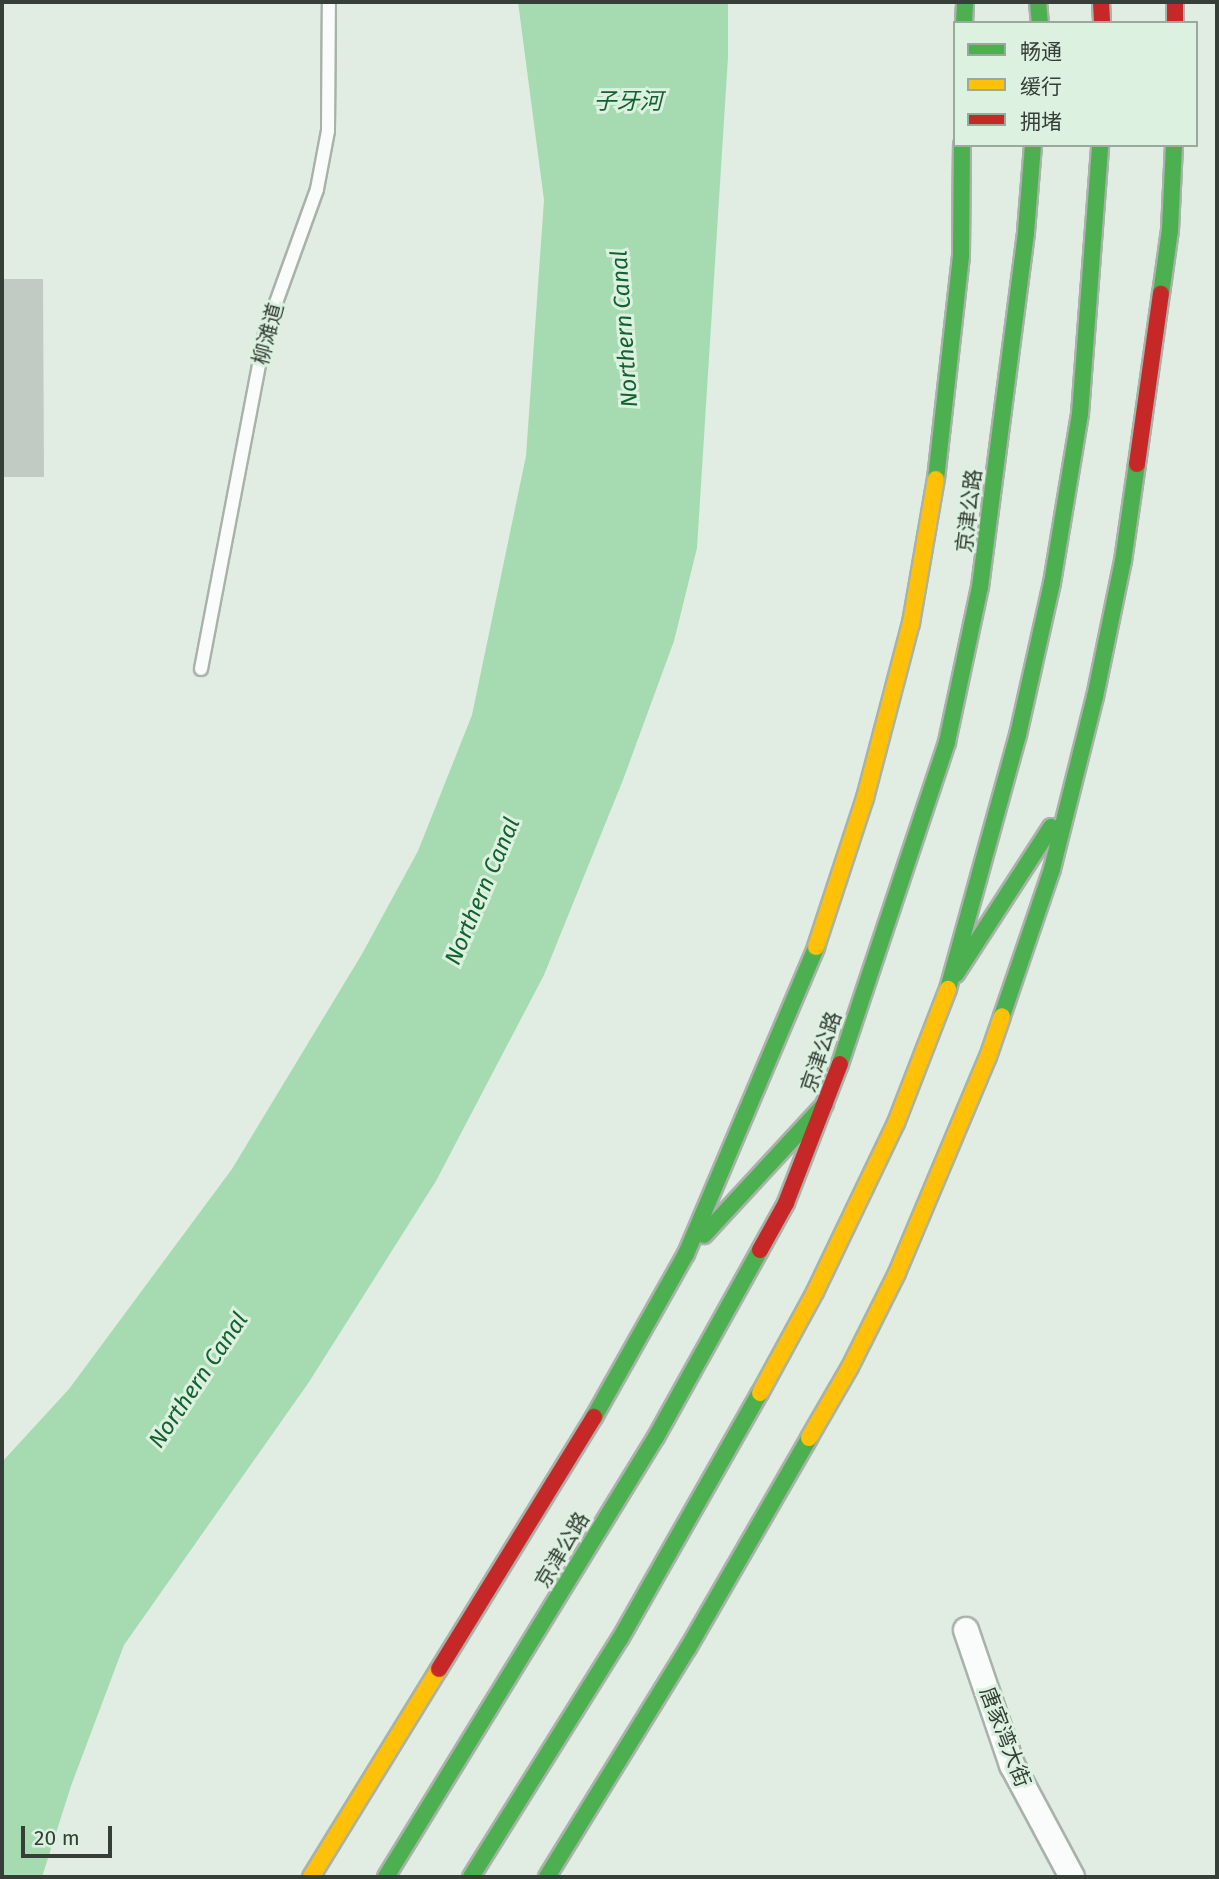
<!DOCTYPE html>
<meta charset="utf-8">
<style>
body{margin:0}
#map{position:relative;width:1219px;height:1879px;overflow:hidden;background:#e1ece2;font-family:"Fira Sans","Noto Sans SC",sans-serif}
div>[style]{position:absolute}
.water>*{inset:0;background:#a6dbb2}
.building>*{inset:0;background:#c2cbc3}
.roads{filter:drop-shadow(2px 0 #a9b2aa) drop-shadow(-2px 0 #a9b2aa) drop-shadow(0 2px #a9b2aa) drop-shadow(0 -2px #a9b2aa)}
.lane>*{height:12px;margin:-6px;padding:0 6px;transform-origin:6px;border-radius:6px;background:#fafcfb}
.street>*{height:24px;margin:-12px;padding:0 12px;transform-origin:12px;border-radius:12px;background:#fafcfb}
.fast>*{height:16px;margin:-8px;padding:0 8px;transform-origin:8px;border-radius:8px;background:#4caf50}
.slow>*{height:16px;margin:-8px;padding:0 8px;transform-origin:8px;border-radius:8px;background:#ffc107}
.jam>*{height:16px;margin:-8px;padding:0 8px;transform-origin:8px;border-radius:8px;background:#c62828}
span{translate:-50% -50%;white-space:nowrap;text-align:center;line-height:1.15;-webkit-text-stroke:6px #dcf1df;paint-order:stroke}
.street-label{font-size:21px;color:#353e37}
.water-label{font-size:23px;color:#136130;font-style:italic}
.frame{position:absolute;inset:0;border:4px solid #353e37;pointer-events:none}
.legend{position:absolute;left:953px;top:21px;width:245px;height:126px;box-sizing:border-box;background:#dcf1df;border:2px solid #99a99c;margin:0;padding:9px 12px;list-style:none;font-size:21px;color:#353e37}
.legend li{display:flex;align-items:center;gap:14px;height:35px}
.legend b{width:35px;border:2px solid #99a99c}
.scale{position:absolute;left:21px;top:1826px;width:91px;height:32px;box-sizing:border-box;border:4px solid #353e37;border-top:0;padding-left:9px;font-size:21px;line-height:24px;white-space:nowrap;color:#353e37;-webkit-text-stroke:5px #dcf1df;paint-order:stroke}
</style>
<div id="map">
<div class="water">
<i style="clip-path:polygon(518px 2px,728px 2px,728px 57px,697px 548px,674px 641px,623px 780px,544px 975px,436px 1181px,309px 1382px,124px 1645px,71px 1786px,42px 1877px,2px 1877px,2px 1462px,69px 1389px,232px 1169px,362px 954px,418px 851px,472px 715px,526px 456px,544px 200px)"></i>
</div>
<div class="building">
<i style="clip-path:polygon(2px 279px,43px 279px,44px 477px,2px 477px)"></i>
</div>
<div class="roads">
<div class="lane">
<i style="left:201px;top:669px;width:342px;rotate:-79.2deg"></i>
<i style="left:265px;top:333px;width:153px;rotate:-70.1deg"></i>
<i style="left:317px;top:189px;width:59px;rotate:-79.3deg"></i>
<i style="left:328px;top:131px;width:129px;rotate:-89.6deg"></i>
</div>
<div class="street">
<i style="left:966px;top:1630px;width:143px;rotate:71.2deg"></i>
<i style="left:1012px;top:1765px;width:127px;rotate:61.8deg"></i>
</div>
<div class="fast">
<i style="left:1038px;top:2px;width:21px;rotate:85deg"></i>
<i style="left:964px;top:23px;width:21px;rotate:-87deg"></i>
<i style="left:1161px;top:294px;width:65px;rotate:-82deg"></i>
<i style="left:1170px;top:230px;width:85px;rotate:-87.3deg"></i>
<i style="left:936px;top:479px;width:225px;rotate:-83.6deg"></i>
<i style="left:961px;top:255px;width:110px;rotate:-89.5deg"></i>
<i style="left:956px;top:974px;width:175px;rotate:-57.1deg"></i>
<i style="left:948px;top:989px;width:263px;rotate:-74.6deg"></i>
<i style="left:1018px;top:735px;width:156px;rotate:-77.4deg"></i>
<i style="left:1052px;top:583px;width:171px;rotate:-80.6deg"></i>
<i style="left:1080px;top:414px;width:270px;rotate:-85.7deg"></i>
<i style="left:1002px;top:1016px;width:155px;rotate:-71.2deg"></i>
<i style="left:1052px;top:869px;width:177px;rotate:-76deg"></i>
<i style="left:1095px;top:697px;width:139px;rotate:-78.4deg"></i>
<i style="left:1123px;top:561px;width:98px;rotate:-81.8deg"></i>
<i style="left:840px;top:1064px;width:339px;rotate:-71.6deg"></i>
<i style="left:947px;top:742px;width:158px;rotate:-78deg"></i>
<i style="left:980px;top:587px;width:358px;rotate:-82.6deg"></i>
<i style="left:1026px;top:232px;width:87px;rotate:-85.4deg"></i>
<i style="left:704px;top:1235px;width:178px;rotate:-47.3deg"></i>
<i style="left:594px;top:1417px;width:187px;rotate:-60.6deg"></i>
<i style="left:686px;top:1254px;width:333px;rotate:-67deg"></i>
<i style="left:386px;top:1877px;width:516px;rotate:-58.47deg"></i>
<i style="left:656px;top:1437px;width:214px;rotate:-60.9deg"></i>
<i style="left:471px;top:1877px;width:281px;rotate:-58deg"></i>
<i style="left:620px;top:1639px;width:283px;rotate:-60.4deg"></i>
<i style="left:547px;top:1877px;width:269px;rotate:-58.4deg"></i>
<i style="left:688px;top:1648px;width:242px;rotate:-60deg"></i>
</div>
<div class="slow">
<i style="left:816px;top:947px;width:157px;rotate:-71.8deg"></i>
<i style="left:865px;top:798px;width:181px;rotate:-75.3deg"></i>
<i style="left:911px;top:623px;width:146px;rotate:-80.2deg"></i>
<i style="left:760px;top:1393px;width:115px;rotate:-61.4deg"></i>
<i style="left:815px;top:1292px;width:187px;rotate:-64.4deg"></i>
<i style="left:896px;top:1123px;width:144px;rotate:-68.8deg"></i>
<i style="left:809px;top:1438px;width:82px;rotate:-60deg"></i>
<i style="left:850px;top:1367px;width:105px;rotate:-63.4deg"></i>
<i style="left:897px;top:1273px;width:234px;rotate:-67.2deg"></i>
<i style="left:988px;top:1057px;width:43px;rotate:-71.1deg"></i>
<i style="left:311px;top:1877px;width:244px;rotate:-58.4deg"></i>
</div>
<div class="jam">
<i style="left:1101px;top:2px;width:21px;rotate:87deg"></i>
<i style="left:1175px;top:2px;width:21px;rotate:90deg"></i>
<i style="left:1137px;top:464px;width:172px;rotate:-82deg"></i>
<i style="left:760px;top:1250px;width:54px;rotate:-61deg"></i>
<i style="left:786px;top:1203px;width:149px;rotate:-68.8deg"></i>
<i style="left:439px;top:1669px;width:296px;rotate:-58.4deg"></i>
</div>
</div>
<div class="street-label">
<span style="left:268px;top:334px;rotate:-75deg">柳滩道</span>
<span style="left:969px;top:511px;rotate:-83deg">京津公路</span>
<span style="left:821px;top:1052px;rotate:-71deg">京津公路</span>
<span style="left:562px;top:1550px;rotate:-59deg">京津公路</span>
<span style="left:1005px;top:1737px;rotate:69deg">唐家湾大街</span>
</div>
<div class="water-label">
<span style="left:628px;top:101px">子牙河</span>
<span style="left:624px;top:329px;rotate:-94deg">Northern Canal</span>
<span style="left:482px;top:891px;rotate:-67deg">Northern Canal</span>
<span style="left:198px;top:1380px;rotate:-56deg">Northern Canal</span>
</div>
<div class="frame"></div>
<ul class="legend">
<li><b style="height:9px;background:#4caf50"></b>畅通</li>
<li><b style="height:9px;background:#ffc107"></b>缓行</li>
<li><b style="height:9px;background:#c62828"></b>拥堵</li>
</ul>
<div class="scale">20 m</div>
</div>
